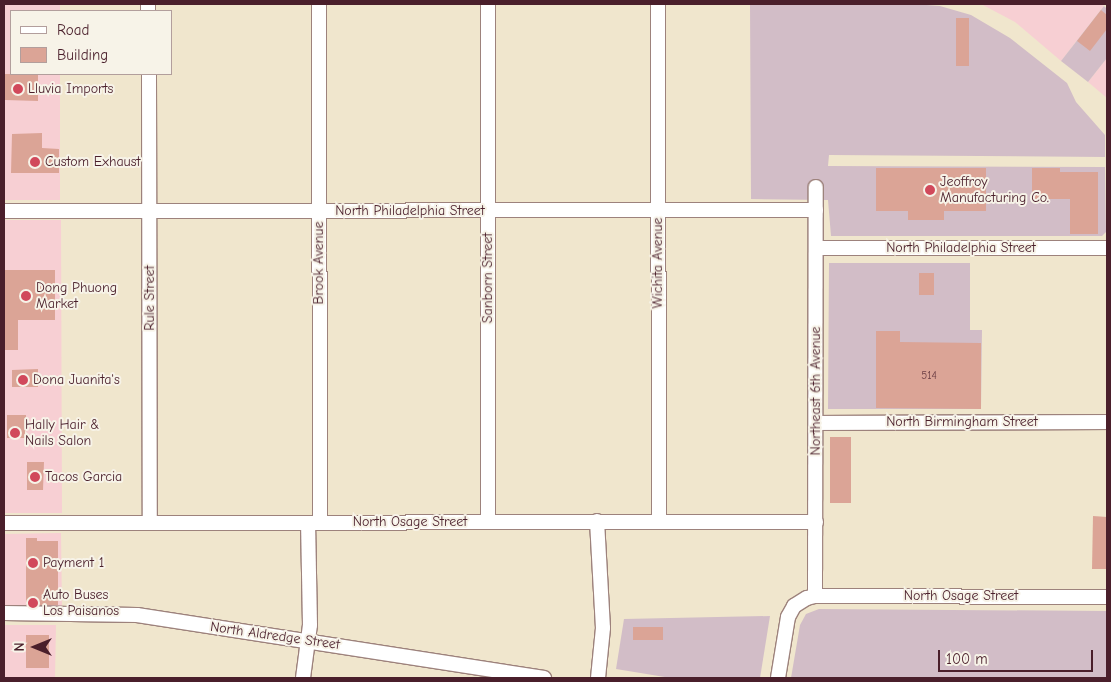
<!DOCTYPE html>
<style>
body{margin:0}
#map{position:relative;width:1111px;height:682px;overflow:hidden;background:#f0e6cd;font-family:"Comic Neue",sans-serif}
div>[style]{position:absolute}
.built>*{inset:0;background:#f7cfd3}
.industrial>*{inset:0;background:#d2bdc7}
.building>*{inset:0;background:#dba496}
.roads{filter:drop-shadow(1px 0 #9d827c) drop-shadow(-1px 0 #9d827c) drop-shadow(0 1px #9d827c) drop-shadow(0 -1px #9d827c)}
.minor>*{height:14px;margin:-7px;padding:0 7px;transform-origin:7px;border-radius:7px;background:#fff}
.dots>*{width:14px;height:14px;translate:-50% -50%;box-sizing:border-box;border:2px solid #f7f3e8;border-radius:50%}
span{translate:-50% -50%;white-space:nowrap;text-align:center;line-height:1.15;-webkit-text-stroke:4px #f7f3e8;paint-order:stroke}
.number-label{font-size:11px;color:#6e4046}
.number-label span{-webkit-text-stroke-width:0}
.poi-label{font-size:14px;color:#4a1f2b}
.left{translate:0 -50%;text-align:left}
.street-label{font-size:14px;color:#4a1f2b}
.frame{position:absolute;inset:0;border:5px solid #4a1f2b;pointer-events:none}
.legend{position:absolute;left:10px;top:10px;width:162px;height:65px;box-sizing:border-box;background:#f7f3e8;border:1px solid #b29e9c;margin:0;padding:6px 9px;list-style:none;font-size:15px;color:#4a1f2b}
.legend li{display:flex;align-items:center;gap:10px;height:25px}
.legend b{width:25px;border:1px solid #b29e9c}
.north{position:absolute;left:10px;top:622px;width:50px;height:50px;-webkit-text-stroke:4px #f7f3e8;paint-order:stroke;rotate:270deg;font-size:14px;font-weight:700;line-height:20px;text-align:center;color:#4a1f2b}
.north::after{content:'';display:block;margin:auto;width:18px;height:22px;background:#4a1f2b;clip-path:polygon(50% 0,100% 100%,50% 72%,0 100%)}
.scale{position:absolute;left:938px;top:650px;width:155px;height:22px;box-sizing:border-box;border:2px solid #4a1f2b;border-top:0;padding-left:6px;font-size:15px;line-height:18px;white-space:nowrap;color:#4a1f2b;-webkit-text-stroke:4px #f7f3e8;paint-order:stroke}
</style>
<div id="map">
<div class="built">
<i style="clip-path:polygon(4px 4px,60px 4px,60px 11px,11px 11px,11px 74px,60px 74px,60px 200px,4px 200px)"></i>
<i style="clip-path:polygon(981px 4px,1101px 4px,1104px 6px,1061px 61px,1015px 22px)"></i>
<i style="clip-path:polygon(1107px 58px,1107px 98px,1088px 82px)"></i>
<i style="clip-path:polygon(4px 220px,61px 220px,62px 513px,4px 513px)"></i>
<i style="clip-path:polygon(61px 533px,62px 608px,4px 608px,4px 534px)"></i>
<i style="clip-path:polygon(4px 625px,56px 625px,55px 678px,4px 678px)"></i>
</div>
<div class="industrial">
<i style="clip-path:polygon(750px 4px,913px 4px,940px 6px,971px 15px,1010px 38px,1067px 83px,1076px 102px,1105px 135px,1105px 157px,829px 155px,828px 166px,1105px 167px,1106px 232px,1102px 236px,831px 236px,828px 200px,751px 199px)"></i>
<i style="clip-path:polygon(1104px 6px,1107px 9px,1107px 58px,1088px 82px,1061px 61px)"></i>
<i style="clip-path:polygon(829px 263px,970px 263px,970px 330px,982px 330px,981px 409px,828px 409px)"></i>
<i style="clip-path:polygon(819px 609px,1107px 611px,1107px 678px,791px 678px,800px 625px,806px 614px)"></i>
<i style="clip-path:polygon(770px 616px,760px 678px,671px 678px,616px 669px,624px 619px)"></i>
</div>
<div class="building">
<i style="clip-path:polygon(1101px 10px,1107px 15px,1107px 29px,1090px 51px,1077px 41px)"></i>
<i style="clip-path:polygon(956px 18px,969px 18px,969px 66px,956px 66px)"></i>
<i style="clip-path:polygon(5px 74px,38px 74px,38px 101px,5px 100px)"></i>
<i style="clip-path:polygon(42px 133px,42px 148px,59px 149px,59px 173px,11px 173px,12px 134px)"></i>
<i style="clip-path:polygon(876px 168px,986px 168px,986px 211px,944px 211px,944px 220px,908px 220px,908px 211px,876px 211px)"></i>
<i style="clip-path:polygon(1032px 168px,1060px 168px,1060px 172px,1098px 172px,1098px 234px,1070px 234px,1070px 199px,1032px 199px)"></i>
<i style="clip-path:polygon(4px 270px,55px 270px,55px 320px,18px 320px,18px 350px,4px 350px)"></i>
<i style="clip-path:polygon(919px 273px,934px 273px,934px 295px,919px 295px)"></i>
<i style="clip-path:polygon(876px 331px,900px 331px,900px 342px,981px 343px,981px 409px,876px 408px)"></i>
<i style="clip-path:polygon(38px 369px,38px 387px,12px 387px,12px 370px)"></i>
<i style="clip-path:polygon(7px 415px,26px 415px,26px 438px,7px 438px)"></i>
<i style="clip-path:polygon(830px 437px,851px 437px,851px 503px,830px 503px)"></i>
<i style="clip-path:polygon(27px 462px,44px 462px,43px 490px,27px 490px)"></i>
<i style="clip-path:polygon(1093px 516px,1107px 517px,1107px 569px,1092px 569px)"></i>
<i style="clip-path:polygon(26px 538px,37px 538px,37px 541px,58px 541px,58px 605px,26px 605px)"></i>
<i style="clip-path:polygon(633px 627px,663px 627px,663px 640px,633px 640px)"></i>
<i style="clip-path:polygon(26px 635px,49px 635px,49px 668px,26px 668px)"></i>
</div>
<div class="roads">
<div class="minor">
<i style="left:148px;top:4px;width:7px;rotate:90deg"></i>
<i style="left:319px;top:4px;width:519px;rotate:89.89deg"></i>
<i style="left:658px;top:4px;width:518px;rotate:89.89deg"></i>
<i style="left:149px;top:74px;width:448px;rotate:89.9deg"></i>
<i style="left:4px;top:211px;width:812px;rotate:-0.07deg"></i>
<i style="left:816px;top:248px;width:291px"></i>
<i style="left:817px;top:423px;width:290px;rotate:-0.2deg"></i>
<i style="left:597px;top:521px;width:107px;rotate:86.8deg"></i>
<i style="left:603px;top:628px;width:50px;rotate:95.7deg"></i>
<i style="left:488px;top:522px;width:518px;rotate:-90deg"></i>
<i style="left:4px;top:523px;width:812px;rotate:-0.07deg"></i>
<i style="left:815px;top:596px;width:409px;rotate:-89.9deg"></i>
<i style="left:4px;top:613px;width:133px;rotate:0.9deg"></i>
<i style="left:137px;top:615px;width:412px;rotate:8.8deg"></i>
<i style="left:303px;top:678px;width:53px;rotate:-82.5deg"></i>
<i style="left:310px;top:625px;width:102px;rotate:-91.1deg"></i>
<i style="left:778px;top:678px;width:62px;rotate:-80.7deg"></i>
<i style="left:788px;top:617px;width:13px;rotate:-61deg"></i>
<i style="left:794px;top:606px;width:15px;rotate:-32deg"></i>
<i style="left:807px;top:598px;width:8px;rotate:-14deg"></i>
<i style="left:815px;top:596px;width:292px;rotate:0.2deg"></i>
</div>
</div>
<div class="dots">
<i style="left:18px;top:89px;background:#d1495b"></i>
<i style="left:35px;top:162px;background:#d1495b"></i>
<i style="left:930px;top:190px;background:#d1495b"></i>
<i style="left:26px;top:296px;background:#d1495b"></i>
<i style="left:23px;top:380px;background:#d1495b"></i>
<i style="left:15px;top:433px;background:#d1495b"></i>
<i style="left:35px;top:477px;background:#d1495b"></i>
<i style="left:33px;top:563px;background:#d1495b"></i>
<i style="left:33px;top:603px;background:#d1495b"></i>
</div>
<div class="number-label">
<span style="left:929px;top:376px">514</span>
</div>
<div class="poi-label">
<span class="left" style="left:28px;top:89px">Lluvia Imports</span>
<span class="left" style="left:45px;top:162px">Custom Exhaust</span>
<span class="left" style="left:940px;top:190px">Jeoffroy<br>Manufacturing Co.</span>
<span class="left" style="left:36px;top:296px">Dong Phuong<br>Market</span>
<span class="left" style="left:33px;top:380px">Dona Juanita's</span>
<span class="left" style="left:25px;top:433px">Hally Hair &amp;<br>Nails Salon</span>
<span class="left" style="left:45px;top:477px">Tacos Garcia</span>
<span class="left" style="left:43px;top:563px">Payment 1</span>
<span class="left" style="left:43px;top:603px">Auto Buses<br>Los Paisanos</span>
</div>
<div class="street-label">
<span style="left:410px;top:211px">North Philadelphia Street</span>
<span style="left:961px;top:248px">North Philadelphia Street</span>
<span style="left:319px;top:263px;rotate:-90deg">Brook Avenue</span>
<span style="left:658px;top:263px;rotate:-90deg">Wichita Avenue</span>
<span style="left:488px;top:278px;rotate:-90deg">Sanborn Street</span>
<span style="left:150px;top:298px;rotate:-90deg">Rule Street</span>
<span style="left:816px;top:391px;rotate:-90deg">Northeast 6th Avenue</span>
<span style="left:962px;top:422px">North Birmingham Street</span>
<span style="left:410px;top:522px">North Osage Street</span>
<span style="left:961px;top:596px">North Osage Street</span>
<span style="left:275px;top:636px;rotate:8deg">North Aldredge Street</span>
</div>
<div class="frame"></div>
<ul class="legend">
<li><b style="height:6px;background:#fff"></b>Road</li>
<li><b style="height:14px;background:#dba496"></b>Building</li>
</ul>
<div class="north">N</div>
<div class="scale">100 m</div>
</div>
